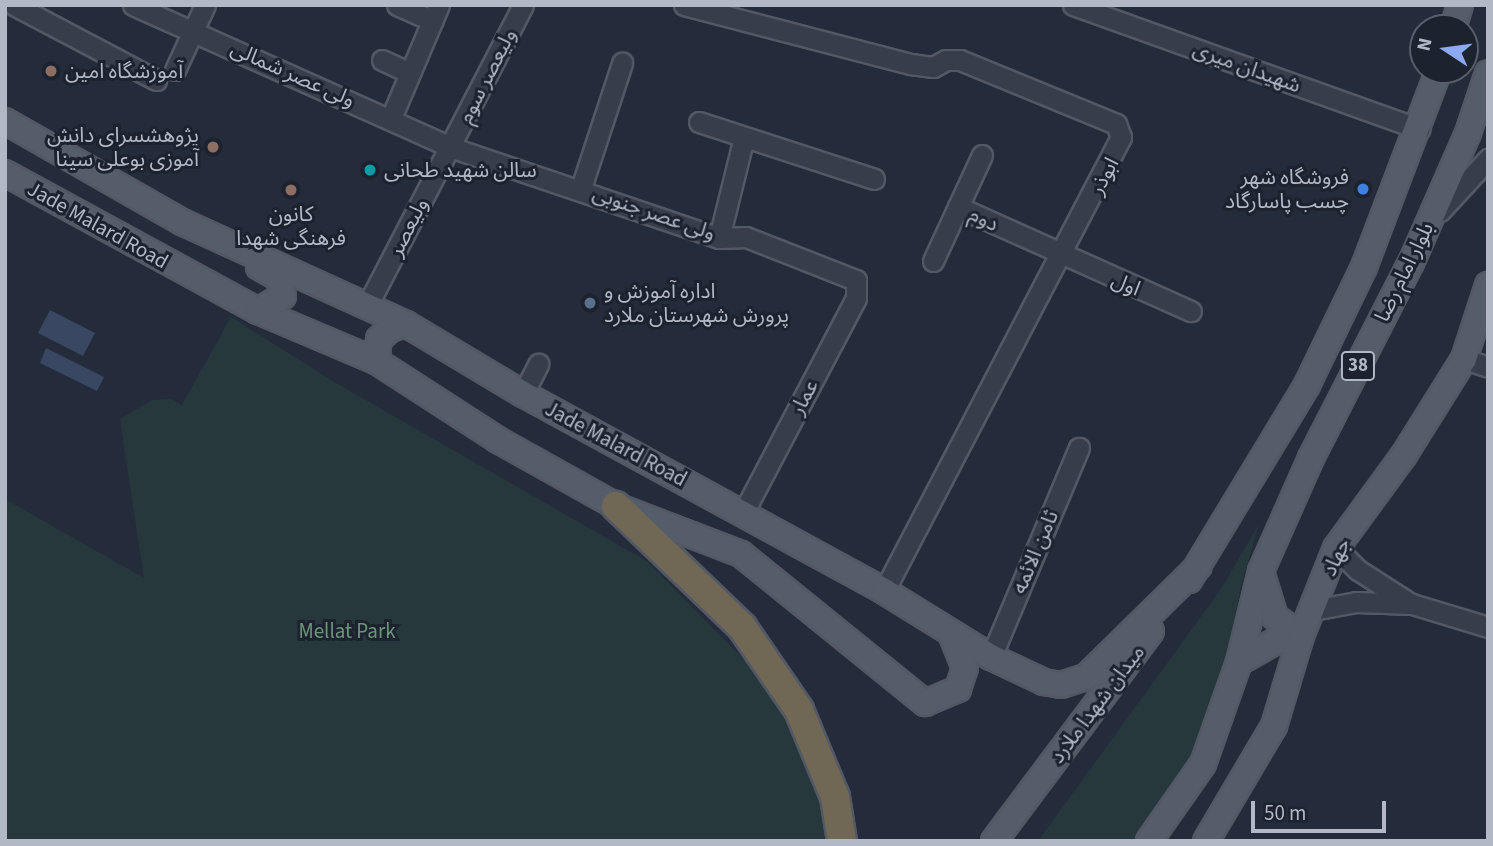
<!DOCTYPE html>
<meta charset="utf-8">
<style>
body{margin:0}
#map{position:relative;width:1493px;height:846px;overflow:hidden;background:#242b3a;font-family:"Source Sans 3","Noto Sans Arabic",sans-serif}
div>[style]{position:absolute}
.green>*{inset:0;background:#27383c}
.water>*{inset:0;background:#3a4762}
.roads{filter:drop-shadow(2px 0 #535865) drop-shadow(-2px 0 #535865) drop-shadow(0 2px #535865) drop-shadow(0 -2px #535865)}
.minor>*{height:19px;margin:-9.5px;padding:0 9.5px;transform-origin:9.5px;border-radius:9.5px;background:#373d4a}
.major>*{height:24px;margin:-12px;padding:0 12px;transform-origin:12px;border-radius:12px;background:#555c6a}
.highway>*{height:28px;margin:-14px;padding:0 14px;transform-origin:14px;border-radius:14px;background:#706855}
.dots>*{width:19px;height:19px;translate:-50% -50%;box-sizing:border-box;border:4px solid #1d222f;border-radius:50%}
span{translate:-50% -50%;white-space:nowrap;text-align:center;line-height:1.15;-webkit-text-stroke:6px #1d222f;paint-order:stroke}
.shield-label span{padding:2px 5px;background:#1d222f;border:2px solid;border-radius:5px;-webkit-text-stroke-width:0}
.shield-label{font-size:19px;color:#b3b8c6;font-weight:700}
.street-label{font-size:21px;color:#b3b8c6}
.poi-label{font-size:21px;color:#b3b8c6}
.left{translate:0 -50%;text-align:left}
.right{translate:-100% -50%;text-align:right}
.park-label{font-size:21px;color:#6b9579}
.frame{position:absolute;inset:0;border:7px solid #b3b8c6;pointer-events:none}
.north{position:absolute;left:1409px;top:14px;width:70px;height:70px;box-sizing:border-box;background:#1d222f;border:2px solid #595e6b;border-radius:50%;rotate:283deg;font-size:19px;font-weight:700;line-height:28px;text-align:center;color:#b3b8c6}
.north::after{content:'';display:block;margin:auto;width:24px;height:32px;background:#8da9f1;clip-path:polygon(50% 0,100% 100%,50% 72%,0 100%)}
.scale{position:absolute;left:1251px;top:801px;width:135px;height:32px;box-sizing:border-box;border:4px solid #b3b8c6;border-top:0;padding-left:9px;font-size:21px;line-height:24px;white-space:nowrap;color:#b3b8c6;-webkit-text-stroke:5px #1d222f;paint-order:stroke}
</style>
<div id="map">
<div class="green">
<i style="clip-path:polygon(231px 317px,331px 380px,648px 562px,763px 679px,816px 768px,832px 841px,5px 841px,5px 499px,144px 578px,120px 419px,152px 400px,171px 399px,182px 405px)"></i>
<i style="clip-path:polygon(1259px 524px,1240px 590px,1225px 677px,1196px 759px,1137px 841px,1038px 841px,1221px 589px)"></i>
</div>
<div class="water">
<i style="clip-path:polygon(50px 310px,95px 333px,83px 356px,38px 333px)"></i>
<i style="clip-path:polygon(46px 348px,104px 377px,97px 391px,40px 363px)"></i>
</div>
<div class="roads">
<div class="minor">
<i style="left:14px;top:5px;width:161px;rotate:27.8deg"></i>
<i style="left:133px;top:5px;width:347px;rotate:24.1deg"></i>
<i style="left:450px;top:147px;width:284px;rotate:18.7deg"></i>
<i style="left:719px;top:238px;width:27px;rotate:-2deg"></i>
<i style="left:746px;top:237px;width:118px;rotate:21.4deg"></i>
<i style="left:856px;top:280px;width:18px;rotate:90deg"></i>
<i style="left:856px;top:298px;width:243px;rotate:117.7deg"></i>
<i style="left:397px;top:5px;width:39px;rotate:24deg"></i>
<i style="left:684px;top:5px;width:235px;rotate:14.6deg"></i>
<i style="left:911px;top:64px;width:22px;rotate:8deg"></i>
<i style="left:933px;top:67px;width:15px;rotate:-28deg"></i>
<i style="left:946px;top:60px;width:14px"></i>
<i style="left:960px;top:60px;width:169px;rotate:22.3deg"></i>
<i style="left:1116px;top:124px;width:14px;rotate:69deg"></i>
<i style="left:1121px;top:137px;width:512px;rotate:117.57deg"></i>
<i style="left:1073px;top:5px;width:368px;rotate:19.7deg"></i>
<i style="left:382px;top:60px;width:31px;rotate:25deg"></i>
<i style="left:175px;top:70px;width:72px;rotate:-65.2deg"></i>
<i style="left:391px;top:118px;width:123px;rotate:-67deg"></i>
<i style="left:699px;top:122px;width:184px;rotate:18deg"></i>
<i style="left:982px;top:155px;width:57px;rotate:114.8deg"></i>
<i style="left:958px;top:207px;width:255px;rotate:24.1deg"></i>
<i style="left:581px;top:188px;width:132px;rotate:-71.8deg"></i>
<i style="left:1440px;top:211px;width:71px;rotate:-47.3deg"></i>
<i style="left:719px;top:238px;width:104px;rotate:-76.1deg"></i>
<i style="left:933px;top:261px;width:60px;rotate:-65.2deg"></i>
<i style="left:366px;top:308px;width:341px;rotate:-62.6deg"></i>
<i style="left:1464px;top:359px;width:25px;rotate:18deg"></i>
<i style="left:523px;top:394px;width:34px;rotate:-63deg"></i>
<i style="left:1336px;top:548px;width:31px;rotate:45deg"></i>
<i style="left:1358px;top:570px;width:63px;rotate:32.7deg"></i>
<i style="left:1313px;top:610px;width:44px;rotate:-10.5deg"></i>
<i style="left:1356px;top:602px;width:56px;rotate:2deg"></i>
<i style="left:1412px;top:604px;width:79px;rotate:16.8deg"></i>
<i style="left:991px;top:657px;width:227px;rotate:-67.2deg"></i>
</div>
<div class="major">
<i style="left:1453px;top:28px;width:24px;rotate:-73deg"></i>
<i style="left:5px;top:121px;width:204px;rotate:29.7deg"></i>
<i style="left:182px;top:222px;width:246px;rotate:24.5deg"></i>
<i style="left:406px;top:324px;width:136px;rotate:30.9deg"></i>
<i style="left:523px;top:394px;width:411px;rotate:28.6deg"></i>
<i style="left:884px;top:591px;width:126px;rotate:31.7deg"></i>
<i style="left:991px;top:657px;width:59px;rotate:25.3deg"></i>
<i style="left:1044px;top:682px;width:17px;rotate:10deg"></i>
<i style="left:1061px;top:685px;width:26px;rotate:-18deg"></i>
<i style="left:1086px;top:677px;width:158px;rotate:-44.5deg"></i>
<i style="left:5px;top:173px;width:288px;rotate:28.6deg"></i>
<i style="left:258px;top:311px;width:128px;rotate:23deg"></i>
<i style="left:376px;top:361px;width:145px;rotate:32.9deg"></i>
<i style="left:498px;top:440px;width:135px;rotate:29.2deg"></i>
<i style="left:616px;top:506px;width:134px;rotate:21deg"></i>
<i style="left:741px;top:554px;width:237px;rotate:39deg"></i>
<i style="left:925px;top:703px;width:36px;rotate:-23deg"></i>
<i style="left:958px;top:689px;width:22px;rotate:-72deg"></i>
<i style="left:965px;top:668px;width:37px;rotate:-112deg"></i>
<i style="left:258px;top:311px;width:29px;rotate:-31deg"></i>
<i style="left:283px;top:296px;width:18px;rotate:-103deg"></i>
<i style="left:279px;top:278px;width:23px;rotate:-151deg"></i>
<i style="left:376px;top:361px;width:22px;rotate:-82deg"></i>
<i style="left:379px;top:339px;width:15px;rotate:-42deg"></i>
<i style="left:390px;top:329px;width:17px;rotate:-17deg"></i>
<i style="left:1262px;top:575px;width:44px;rotate:72.8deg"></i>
<i style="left:1275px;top:617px;width:32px;rotate:36deg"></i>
<i style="left:1189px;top:580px;width:228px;rotate:-58.8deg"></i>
<i style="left:1307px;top:385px;width:131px;rotate:-64.2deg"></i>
<i style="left:1364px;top:267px;width:211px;rotate:-69.2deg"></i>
<i style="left:1239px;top:662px;width:43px;rotate:-29.6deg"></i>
<i style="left:1276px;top:641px;width:25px;rotate:-11deg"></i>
<i style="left:994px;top:841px;width:262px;rotate:-53.2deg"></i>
<i style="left:1149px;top:841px;width:94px;rotate:-55deg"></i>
<i style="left:1203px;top:764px;width:108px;rotate:-70.6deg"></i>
<i style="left:1239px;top:662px;width:94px;rotate:-76.4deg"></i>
<i style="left:1261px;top:571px;width:124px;rotate:-66.1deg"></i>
<i style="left:1311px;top:458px;width:219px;rotate:-62.9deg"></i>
<i style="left:1411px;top:263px;width:142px;rotate:-66.3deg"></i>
<i style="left:1468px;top:133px;width:63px;rotate:-71.6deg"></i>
<i style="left:1206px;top:841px;width:134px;rotate:-59.4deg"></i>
<i style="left:1274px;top:726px;width:94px;rotate:-73.3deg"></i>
<i style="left:1301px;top:636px;width:95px;rotate:-68.3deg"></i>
<i style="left:1336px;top:548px;width:115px;rotate:-53.8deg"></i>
<i style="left:1404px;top:455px;width:113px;rotate:-58deg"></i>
<i style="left:1464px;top:359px;width:78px;rotate:-72deg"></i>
</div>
<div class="highway">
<i style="left:616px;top:506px;width:175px;rotate:43.8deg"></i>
<i style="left:742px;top:627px;width:101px;rotate:55.5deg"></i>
<i style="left:799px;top:710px;width:94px;rotate:67.5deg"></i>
<i style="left:835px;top:797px;width:45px;rotate:81deg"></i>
</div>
</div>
<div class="dots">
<i style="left:51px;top:71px;background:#8d6e63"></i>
<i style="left:213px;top:147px;background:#8d6e63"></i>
<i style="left:370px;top:170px;background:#0f9aa8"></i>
<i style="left:1363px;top:189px;background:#3f7fe0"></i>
<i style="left:291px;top:190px;background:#8d6e63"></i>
<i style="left:590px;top:303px;background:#5c6f8a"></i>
</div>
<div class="shield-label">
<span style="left:1358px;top:366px">38</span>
</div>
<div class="street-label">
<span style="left:1247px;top:67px;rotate:20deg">شهیدان میری</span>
<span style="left:293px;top:74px;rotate:24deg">ولی عصر شمالی</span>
<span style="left:487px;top:76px;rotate:-63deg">ولیعصر سوم</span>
<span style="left:1104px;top:176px;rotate:-62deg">ابوذر</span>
<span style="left:654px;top:213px;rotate:19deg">ولی عصر جنوبی</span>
<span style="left:984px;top:219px;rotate:26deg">دوم</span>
<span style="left:98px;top:225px;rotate:29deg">Jade Malard Road</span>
<span style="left:408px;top:227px;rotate:-63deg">ولیعصر</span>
<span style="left:1404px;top:272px;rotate:-64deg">بلوار امام رضا</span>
<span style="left:1126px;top:284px;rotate:23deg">اول</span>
<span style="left:804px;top:397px;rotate:-62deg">عمار</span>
<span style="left:616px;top:444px;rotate:28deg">Jade Malard Road</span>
<span style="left:1035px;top:552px;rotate:-67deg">ثامن الائمه</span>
<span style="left:1336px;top:557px;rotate:-64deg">جهاد</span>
<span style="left:1097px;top:704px;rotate:-53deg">میدان شهدا ملارد</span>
</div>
<div class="poi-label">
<span class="left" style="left:65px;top:71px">آموزشگاه امین</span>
<span class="right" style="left:199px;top:147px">پژوهشسرای دانش<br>آموزی بوعلی سینا</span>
<span class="left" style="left:384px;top:170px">سالن شهید طحانی</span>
<span class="right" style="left:1349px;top:189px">فروشگاه شهر<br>چسب پاسارگاد</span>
<span style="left:291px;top:226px">کانون<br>فرهنگی شهدا</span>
<span class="left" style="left:604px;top:303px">اداره آموزش و<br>پرورش شهرستان ملارد</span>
</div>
<div class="park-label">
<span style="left:347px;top:631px">Mellat Park</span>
</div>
<div class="frame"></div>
<div class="north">N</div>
<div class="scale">50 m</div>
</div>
